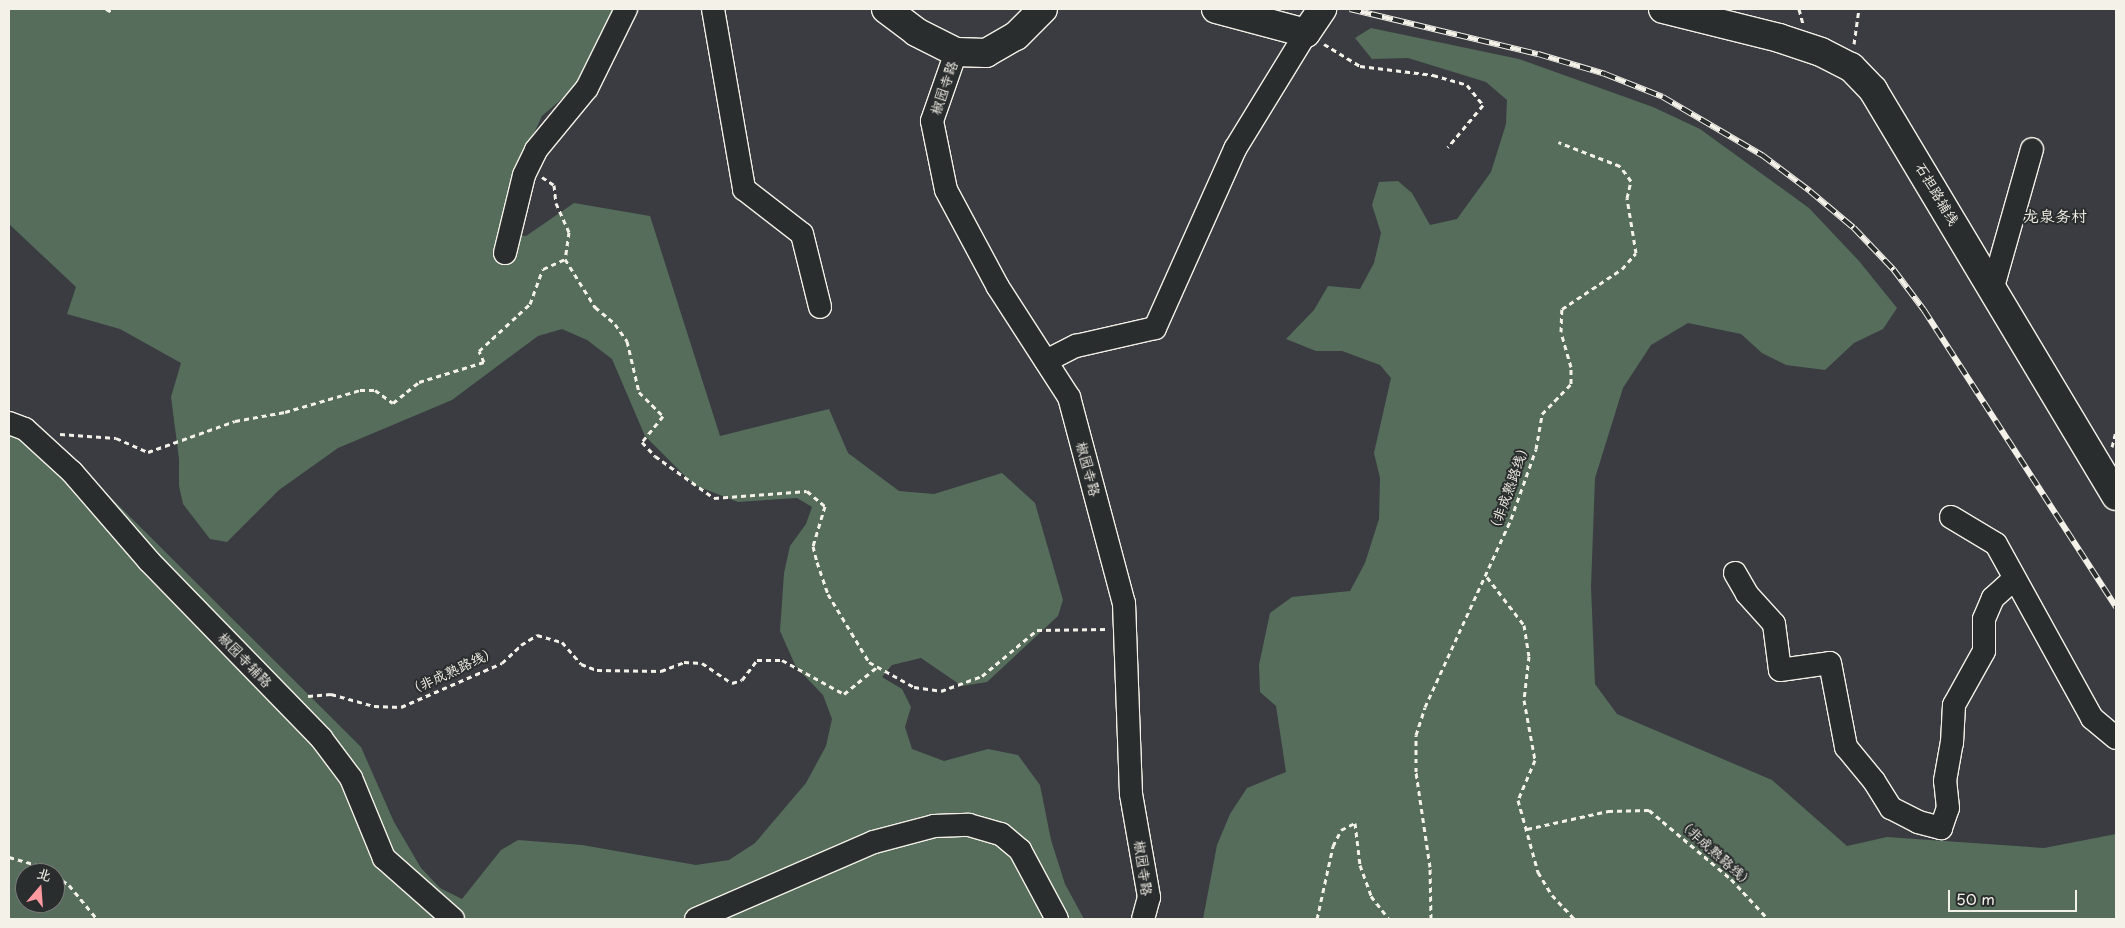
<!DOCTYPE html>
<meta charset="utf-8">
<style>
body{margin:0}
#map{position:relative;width:2125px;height:928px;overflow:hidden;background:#3a3c42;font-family:"Playpen Sans","LXGW WenKai TC",sans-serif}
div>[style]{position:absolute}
.green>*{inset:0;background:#556d5a}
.path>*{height:3px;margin-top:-1.5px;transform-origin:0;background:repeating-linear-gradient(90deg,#f4f1e8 0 5px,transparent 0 9px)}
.roads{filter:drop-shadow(1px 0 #f4f1e8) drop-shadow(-1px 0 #f4f1e8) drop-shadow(0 1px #f4f1e8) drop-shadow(0 -1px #f4f1e8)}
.minor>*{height:22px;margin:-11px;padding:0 11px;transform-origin:11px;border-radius:11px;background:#2a2d2e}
.major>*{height:28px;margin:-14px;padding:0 14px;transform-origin:14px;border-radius:14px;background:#2a2d2e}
.rail>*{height:5.5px;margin-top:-2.75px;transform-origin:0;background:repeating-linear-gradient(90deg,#2a2d2e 0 11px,#f4f1e8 0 22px);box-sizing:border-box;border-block:1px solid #f4f1e8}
span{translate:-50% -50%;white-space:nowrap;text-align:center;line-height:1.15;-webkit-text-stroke:4px #2a2d2e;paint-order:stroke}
.street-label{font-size:14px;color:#f4f1e8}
.quarter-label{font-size:16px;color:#f4f1e8}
.frame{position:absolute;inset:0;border:10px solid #f4f1e8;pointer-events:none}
.north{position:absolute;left:15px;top:863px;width:50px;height:50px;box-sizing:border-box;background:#2a2d2e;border:1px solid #7b7b78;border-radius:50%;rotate:18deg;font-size:14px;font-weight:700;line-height:20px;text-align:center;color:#f4f1e8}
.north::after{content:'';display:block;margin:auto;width:18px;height:22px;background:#ff9aa2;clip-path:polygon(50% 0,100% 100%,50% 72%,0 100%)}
.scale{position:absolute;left:1948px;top:890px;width:129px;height:22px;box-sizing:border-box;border:2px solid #f4f1e8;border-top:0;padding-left:6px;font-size:15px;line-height:18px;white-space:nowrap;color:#f4f1e8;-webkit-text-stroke:4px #2a2d2e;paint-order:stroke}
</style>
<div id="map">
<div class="green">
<i style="clip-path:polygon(evenodd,9px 9px,613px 9px,601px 54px,572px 90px,542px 116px,524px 155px,507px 234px,526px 236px,574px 203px,650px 216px,720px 436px,829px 409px,848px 453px,899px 491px,934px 494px,1002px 473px,1035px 503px,1063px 600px,1058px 616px,987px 682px,962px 686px,921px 658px,892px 665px,882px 677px,902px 689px,911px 707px,905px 727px,912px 749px,944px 761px,988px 749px,1018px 755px,1040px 785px,1051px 840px,1065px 884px,1084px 919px,9px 919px,9px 423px,33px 427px,54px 441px,361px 747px,394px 822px,421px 868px,440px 888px,462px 899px,501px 850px,518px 840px,582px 845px,696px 865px,729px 860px,755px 843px,806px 783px,826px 746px,832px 719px,823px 695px,796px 667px,780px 631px,784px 573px,790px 546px,806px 524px,812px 507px,797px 498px,738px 502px,694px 485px,645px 436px,612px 359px,587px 340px,562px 329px,538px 336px,452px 400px,338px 448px,279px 490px,227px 542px,210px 539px,183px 504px,179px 486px,179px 459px,171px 397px,181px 363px,120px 329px,67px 314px,76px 287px,9px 224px,9px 9px,25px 873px,55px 873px,55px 903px,25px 903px,25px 873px)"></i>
<i style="clip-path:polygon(1371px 28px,1519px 59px,1653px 107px,1700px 129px,1809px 208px,1859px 261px,1897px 308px,1883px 329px,1854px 343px,1825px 370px,1786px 365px,1762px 353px,1741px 334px,1688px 323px,1651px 345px,1623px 388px,1595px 478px,1591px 587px,1595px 684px,1617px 714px,1772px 780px,1847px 846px,1887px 837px,2044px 848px,2116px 834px,2116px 919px,1203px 919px,1217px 845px,1230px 814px,1247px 788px,1286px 772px,1276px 706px,1260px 692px,1259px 665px,1270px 613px,1292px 597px,1350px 591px,1365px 563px,1379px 519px,1380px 478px,1374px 453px,1391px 378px,1380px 365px,1342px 351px,1316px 351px,1286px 339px,1314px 310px,1328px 286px,1360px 289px,1374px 263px,1381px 233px,1372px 205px,1379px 182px,1398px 181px,1412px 193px,1430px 225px,1457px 219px,1491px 172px,1506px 124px,1507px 100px,1486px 82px,1408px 58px,1372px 59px,1355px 38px)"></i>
</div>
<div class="path">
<i style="left:106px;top:9px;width:9px;rotate:27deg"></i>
<i style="left:1799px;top:9px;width:16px;rotate:75deg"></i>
<i style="left:1324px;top:44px;width:42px;rotate:31.4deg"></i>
<i style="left:1360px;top:66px;width:74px;rotate:7deg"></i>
<i style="left:1433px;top:75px;width:35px;rotate:16deg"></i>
<i style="left:1467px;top:85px;width:26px;rotate:51deg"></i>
<i style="left:1483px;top:105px;width:55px;rotate:129.8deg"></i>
<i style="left:1854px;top:44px;width:35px;rotate:-82deg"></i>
<i style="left:542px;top:177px;width:14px;rotate:34deg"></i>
<i style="left:554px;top:185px;width:18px;rotate:84deg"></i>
<i style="left:556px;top:203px;width:32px;rotate:66deg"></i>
<i style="left:569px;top:232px;width:27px;rotate:98deg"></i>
<i style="left:565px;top:259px;width:57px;rotate:58deg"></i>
<i style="left:595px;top:307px;width:26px;rotate:40deg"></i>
<i style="left:615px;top:324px;width:21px;rotate:55deg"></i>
<i style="left:627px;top:341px;width:52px;rotate:76.8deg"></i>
<i style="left:639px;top:392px;width:34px;rotate:45deg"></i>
<i style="left:663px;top:416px;width:33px;rotate:129deg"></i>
<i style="left:642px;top:442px;width:19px;rotate:47deg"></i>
<i style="left:655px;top:456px;width:72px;rotate:35.4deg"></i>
<i style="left:714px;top:498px;width:93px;rotate:-4.3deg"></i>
<i style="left:807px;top:491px;width:23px;rotate:40deg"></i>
<i style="left:825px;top:506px;width:42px;rotate:106.7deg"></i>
<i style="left:813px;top:546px;width:16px;rotate:76deg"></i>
<i style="left:817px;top:562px;width:34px;rotate:71deg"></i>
<i style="left:828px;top:594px;width:79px;rotate:58.9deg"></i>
<i style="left:869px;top:662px;width:51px;rotate:29.1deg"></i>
<i style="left:914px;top:687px;width:27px;rotate:8deg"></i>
<i style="left:941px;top:691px;width:44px;rotate:-20.1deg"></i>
<i style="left:982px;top:676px;width:72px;rotate:-39.9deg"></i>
<i style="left:1037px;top:630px;width:70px;rotate:-0.8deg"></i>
<i style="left:60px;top:434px;width:56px;rotate:4.1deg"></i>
<i style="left:116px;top:438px;width:35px;rotate:24deg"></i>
<i style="left:148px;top:452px;width:92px;rotate:-19.6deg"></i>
<i style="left:235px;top:421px;width:51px;rotate:-10.2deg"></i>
<i style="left:285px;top:412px;width:78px;rotate:-16.3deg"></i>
<i style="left:360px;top:390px;width:15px"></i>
<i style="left:375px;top:390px;width:22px;rotate:36deg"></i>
<i style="left:393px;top:403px;width:33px;rotate:-39deg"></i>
<i style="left:419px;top:382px;width:68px;rotate:-17.1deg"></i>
<i style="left:484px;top:362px;width:12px;rotate:-114deg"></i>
<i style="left:479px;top:351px;width:69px;rotate:-42.7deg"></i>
<i style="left:530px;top:304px;width:37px;rotate:-70deg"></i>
<i style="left:543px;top:269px;width:24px;rotate:-24deg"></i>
<i style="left:2112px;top:447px;width:16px;rotate:-76deg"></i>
<i style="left:1487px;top:577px;width:61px;rotate:52.4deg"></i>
<i style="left:1524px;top:625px;width:31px;rotate:81deg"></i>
<i style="left:1529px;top:656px;width:44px;rotate:96.5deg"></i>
<i style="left:1524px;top:700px;width:61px;rotate:79.6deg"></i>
<i style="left:1535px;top:760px;width:43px;rotate:113deg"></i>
<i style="left:1518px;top:800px;width:75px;rotate:74.5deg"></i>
<i style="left:1538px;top:872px;width:27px;rotate:59deg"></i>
<i style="left:1552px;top:895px;width:33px;rotate:47deg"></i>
<i style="left:308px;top:696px;width:23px;rotate:-5deg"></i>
<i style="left:331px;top:694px;width:45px;rotate:15.6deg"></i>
<i style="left:374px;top:706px;width:27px;rotate:2deg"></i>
<i style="left:401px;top:707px;width:110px;rotate:-23.5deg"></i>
<i style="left:502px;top:663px;width:26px;rotate:-43deg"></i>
<i style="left:521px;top:645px;width:19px;rotate:-32deg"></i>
<i style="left:537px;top:635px;width:26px;rotate:16deg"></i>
<i style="left:562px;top:642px;width:29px;rotate:49deg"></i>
<i style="left:581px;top:664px;width:17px;rotate:21deg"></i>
<i style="left:597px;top:670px;width:64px;rotate:0.9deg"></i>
<i style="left:661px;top:671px;width:25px;rotate:-21deg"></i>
<i style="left:684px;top:662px;width:18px;rotate:3deg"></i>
<i style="left:702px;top:663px;width:36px;rotate:34deg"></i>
<i style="left:732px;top:683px;width:10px;rotate:-17deg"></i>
<i style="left:742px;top:680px;width:25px;rotate:-53deg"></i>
<i style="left:757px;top:660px;width:25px"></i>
<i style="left:782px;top:660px;width:71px;rotate:28.7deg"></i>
<i style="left:844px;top:694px;width:43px;rotate:-39.3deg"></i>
<i style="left:1527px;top:829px;width:83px;rotate:-12.5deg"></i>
<i style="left:1608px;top:811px;width:41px;rotate:-1.4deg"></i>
<i style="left:1649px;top:810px;width:107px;rotate:40.1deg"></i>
<i style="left:1731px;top:879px;width:54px;rotate:47.2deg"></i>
<i style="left:9px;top:857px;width:36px;rotate:16deg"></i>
<i style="left:44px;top:867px;width:11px;rotate:34deg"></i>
<i style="left:55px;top:875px;width:17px;rotate:36deg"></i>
<i style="left:69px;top:885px;width:44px;rotate:50.5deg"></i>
<i style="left:1317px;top:919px;width:75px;rotate:-77.6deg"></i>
<i style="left:1333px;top:846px;width:18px;rotate:-63deg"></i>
<i style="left:1341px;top:830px;width:16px;rotate:-27deg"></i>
<i style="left:1355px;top:823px;width:42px;rotate:83.2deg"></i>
<i style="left:1360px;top:865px;width:33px;rotate:70deg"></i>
<i style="left:1371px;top:896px;width:29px;rotate:52deg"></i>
<i style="left:1431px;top:919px;width:52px;rotate:-91.1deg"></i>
<i style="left:1430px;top:867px;width:96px;rotate:-98.4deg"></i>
<i style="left:1416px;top:772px;width:37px;rotate:-90deg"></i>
<i style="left:1416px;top:735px;width:29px;rotate:-72deg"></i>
<i style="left:1425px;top:707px;width:207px;rotate:-65.4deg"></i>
<i style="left:1511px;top:519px;width:74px;rotate:-70.3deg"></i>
<i style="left:1536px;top:449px;width:36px;rotate:-80deg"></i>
<i style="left:1542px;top:414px;width:42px;rotate:-46deg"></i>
<i style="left:1571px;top:384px;width:17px;rotate:-90deg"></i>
<i style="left:1571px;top:367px;width:36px;rotate:-106deg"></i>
<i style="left:1561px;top:332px;width:23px;rotate:-88deg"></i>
<i style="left:1562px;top:309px;width:72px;rotate:-33.7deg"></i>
<i style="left:1622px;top:269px;width:21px;rotate:-49deg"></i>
<i style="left:1636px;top:253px;width:56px;rotate:-99.3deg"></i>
<i style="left:1627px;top:198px;width:17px;rotate:-77deg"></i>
<i style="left:1631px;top:181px;width:19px;rotate:-126deg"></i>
<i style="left:1620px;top:166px;width:66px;rotate:-158.8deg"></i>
</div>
<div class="roads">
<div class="minor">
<i style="left:713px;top:9px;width:183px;rotate:80.2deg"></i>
<i style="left:744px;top:189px;width:73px;rotate:37.8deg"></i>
<i style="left:802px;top:234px;width:75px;rotate:76.1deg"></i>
<i style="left:956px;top:52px;width:73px;rotate:109.2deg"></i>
<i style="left:932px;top:121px;width:70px;rotate:78.5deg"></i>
<i style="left:946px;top:190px;width:110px;rotate:61.8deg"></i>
<i style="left:998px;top:287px;width:131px;rotate:57.2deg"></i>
<i style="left:1069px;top:397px;width:213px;rotate:75.1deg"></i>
<i style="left:1124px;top:603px;width:191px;rotate:87.9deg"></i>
<i style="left:1131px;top:794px;width:105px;rotate:80.1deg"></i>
<i style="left:1149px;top:897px;width:23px;rotate:105deg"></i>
<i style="left:505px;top:253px;width:80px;rotate:-76.3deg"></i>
<i style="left:524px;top:175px;width:28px;rotate:-64deg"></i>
<i style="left:536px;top:150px;width:80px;rotate:-50.6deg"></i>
<i style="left:587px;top:88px;width:88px;rotate:-63.7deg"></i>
<i style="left:1993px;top:287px;width:143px;rotate:-74.2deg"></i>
<i style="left:1046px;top:361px;width:34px;rotate:-27deg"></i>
<i style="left:1076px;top:346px;width:81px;rotate:-12.8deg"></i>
<i style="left:1155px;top:328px;width:196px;rotate:-65.9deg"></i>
<i style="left:1235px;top:149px;width:136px;rotate:-58.5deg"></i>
<i style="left:9px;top:423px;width:17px;rotate:21deg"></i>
<i style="left:25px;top:429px;width:64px;rotate:42.5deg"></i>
<i style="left:72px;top:472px;width:118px;rotate:49.1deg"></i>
<i style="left:149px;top:561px;width:247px;rotate:45.8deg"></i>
<i style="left:321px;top:738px;width:50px;rotate:53.1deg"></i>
<i style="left:351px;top:778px;width:87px;rotate:67.6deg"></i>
<i style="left:384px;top:858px;width:92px;rotate:41.5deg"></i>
<i style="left:1951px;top:517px;width:52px;rotate:31deg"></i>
<i style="left:1996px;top:544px;width:199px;rotate:61.1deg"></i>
<i style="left:2092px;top:718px;width:31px;rotate:40deg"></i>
<i style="left:1735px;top:573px;width:24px;rotate:60deg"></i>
<i style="left:1747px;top:594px;width:40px;rotate:48deg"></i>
<i style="left:1774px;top:624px;width:46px;rotate:82.6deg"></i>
<i style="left:1780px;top:670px;width:50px;rotate:-8deg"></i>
<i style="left:1830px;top:663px;width:86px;rotate:79.2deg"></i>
<i style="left:1846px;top:747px;width:44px;rotate:50.5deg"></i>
<i style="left:1874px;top:781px;width:32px;rotate:58deg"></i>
<i style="left:1891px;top:808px;width:30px;rotate:27deg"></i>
<i style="left:1918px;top:822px;width:24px;rotate:15deg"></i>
<i style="left:1941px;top:828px;width:21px;rotate:-71deg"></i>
<i style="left:1948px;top:808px;width:27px;rotate:-96deg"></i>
<i style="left:1945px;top:781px;width:39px;rotate:-80deg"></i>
<i style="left:1952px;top:743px;width:38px;rotate:-87deg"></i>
<i style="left:1954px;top:705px;width:62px;rotate:-60.9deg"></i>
<i style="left:1984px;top:651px;width:32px;rotate:-90deg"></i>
<i style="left:1984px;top:619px;width:23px;rotate:-67deg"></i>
<i style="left:1993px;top:598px;width:28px;rotate:-42deg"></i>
<i style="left:696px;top:919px;width:194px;rotate:-23.4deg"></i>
<i style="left:874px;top:842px;width:62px;rotate:-14.9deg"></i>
<i style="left:934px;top:826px;width:35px;rotate:-2deg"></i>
<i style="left:969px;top:825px;width:33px;rotate:16deg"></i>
<i style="left:1001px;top:834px;width:25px;rotate:40deg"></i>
<i style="left:1020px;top:850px;width:78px;rotate:61.8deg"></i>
</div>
<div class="major">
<i style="left:886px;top:9px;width:38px;rotate:37deg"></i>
<i style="left:916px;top:32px;width:45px;rotate:26.6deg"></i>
<i style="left:956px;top:52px;width:30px;rotate:2deg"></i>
<i style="left:986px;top:53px;width:34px;rotate:-30deg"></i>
<i style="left:1016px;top:36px;width:38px;rotate:-45deg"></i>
<i style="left:1216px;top:9px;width:93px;rotate:14.9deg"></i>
<i style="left:1306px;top:33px;width:29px;rotate:-56deg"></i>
<i style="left:1663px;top:9px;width:120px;rotate:14deg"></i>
<i style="left:1779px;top:38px;width:44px;rotate:18.4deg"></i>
<i style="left:1821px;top:52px;width:34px;rotate:27deg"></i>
<i style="left:1851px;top:67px;width:32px;rotate:46deg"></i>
<i style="left:1873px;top:90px;width:473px;rotate:59.1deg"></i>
</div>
</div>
<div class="rail">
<i style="left:1350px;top:9px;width:193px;rotate:13.5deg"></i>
<i style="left:1538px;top:54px;width:70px;rotate:16.6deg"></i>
<i style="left:1605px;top:74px;width:62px;rotate:21.6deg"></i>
<i style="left:1663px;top:97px;width:115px;rotate:30.4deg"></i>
<i style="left:1762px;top:155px;width:60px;rotate:36.9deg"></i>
<i style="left:1810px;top:191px;width:57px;rotate:40.1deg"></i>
<i style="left:1854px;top:228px;width:58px;rotate:46.4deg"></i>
<i style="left:1894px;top:270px;width:50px;rotate:53.1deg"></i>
<i style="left:1924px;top:310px;width:354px;rotate:57.1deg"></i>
</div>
<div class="street-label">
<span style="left:944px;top:88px;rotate:-71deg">椒园寺路</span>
<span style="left:1937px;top:194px;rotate:59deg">石担路辅线</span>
<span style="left:1088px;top:469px;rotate:75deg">椒园寺路</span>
<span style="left:1509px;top:488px;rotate:-70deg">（非成熟路线）</span>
<span style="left:245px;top:660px;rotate:46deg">椒园寺辅路</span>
<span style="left:452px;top:671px;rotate:-25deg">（非成熟路线）</span>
<span style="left:1716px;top:853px;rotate:42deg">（非成熟路线）</span>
<span style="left:1143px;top:868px;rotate:82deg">椒园寺路</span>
</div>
<div class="quarter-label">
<span style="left:2055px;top:215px">龙泉务村</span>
</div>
<div class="frame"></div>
<div class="north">北</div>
<div class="scale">50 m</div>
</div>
